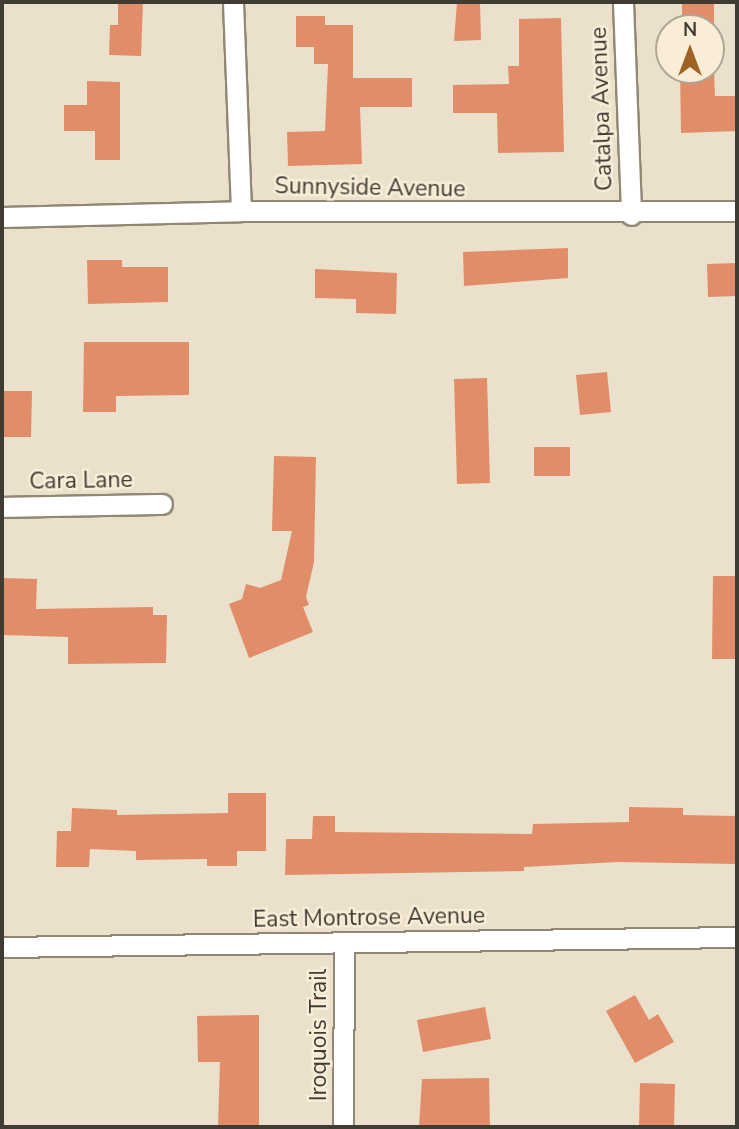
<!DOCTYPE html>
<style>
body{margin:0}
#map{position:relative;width:739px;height:1129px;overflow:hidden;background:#ebe0cb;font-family:"Nunito Sans",sans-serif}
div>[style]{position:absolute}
.building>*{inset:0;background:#e18d6a}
.roads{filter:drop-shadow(2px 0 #928774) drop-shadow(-2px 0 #928774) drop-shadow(0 2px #928774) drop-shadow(0 -2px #928774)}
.minor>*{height:19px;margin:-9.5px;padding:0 9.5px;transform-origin:9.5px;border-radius:9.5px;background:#fff}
span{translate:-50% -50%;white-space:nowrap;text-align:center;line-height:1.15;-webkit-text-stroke:5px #f9edd8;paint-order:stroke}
.street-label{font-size:23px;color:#403b33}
.frame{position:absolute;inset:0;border:4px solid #403b33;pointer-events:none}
.north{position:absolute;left:655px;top:14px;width:70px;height:70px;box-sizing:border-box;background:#f9edd8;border:2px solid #afa696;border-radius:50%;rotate:0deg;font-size:19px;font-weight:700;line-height:28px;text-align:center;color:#403b33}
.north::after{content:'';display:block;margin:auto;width:24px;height:32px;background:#9e6324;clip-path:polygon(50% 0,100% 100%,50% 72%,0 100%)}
</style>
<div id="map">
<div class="building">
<i style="clip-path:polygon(118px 2px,143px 2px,141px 56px,109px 55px,110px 25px,118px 25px)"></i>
<i style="clip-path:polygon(457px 2px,480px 2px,481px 40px,454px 41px)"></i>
<i style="clip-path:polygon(682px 2px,714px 2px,714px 28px,682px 28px)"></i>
<i style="clip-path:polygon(296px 16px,325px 16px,325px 25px,353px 25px,353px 78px,412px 78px,412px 107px,360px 107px,362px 164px,288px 166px,287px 132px,325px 131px,328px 64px,314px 64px,314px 47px,296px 47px)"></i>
<i style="clip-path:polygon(561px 18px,564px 152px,498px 153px,497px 113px,453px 113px,453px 85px,509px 84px,508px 66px,519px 66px,519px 19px)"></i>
<i style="clip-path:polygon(680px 70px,714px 70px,715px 96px,737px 96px,737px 131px,681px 133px)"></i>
<i style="clip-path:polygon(87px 81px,120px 82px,120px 160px,95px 160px,95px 131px,64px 131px,64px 105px,87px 105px)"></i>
<i style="clip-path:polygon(568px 248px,568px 278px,464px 286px,463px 252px)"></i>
<i style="clip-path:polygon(87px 260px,122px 260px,122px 267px,168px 267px,168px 302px,88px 304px)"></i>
<i style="clip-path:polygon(737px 263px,737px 296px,708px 297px,707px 264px)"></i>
<i style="clip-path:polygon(315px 269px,397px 273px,396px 314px,356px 313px,356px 299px,315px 298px)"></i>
<i style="clip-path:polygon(84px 342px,189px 342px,189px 395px,116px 396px,116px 412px,83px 412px)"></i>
<i style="clip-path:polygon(607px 372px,611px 412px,580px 415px,576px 375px)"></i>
<i style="clip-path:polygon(487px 378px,490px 483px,457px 484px,454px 379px)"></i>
<i style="clip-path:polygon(2px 391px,32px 391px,31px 437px,2px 437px)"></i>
<i style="clip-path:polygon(534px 447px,570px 447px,570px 476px,534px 476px)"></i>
<i style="clip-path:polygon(274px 456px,316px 457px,314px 562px,306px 597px,309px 605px,303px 607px,313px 632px,249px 658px,229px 604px,242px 599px,246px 584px,260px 588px,281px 580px,292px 531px,272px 531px)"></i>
<i style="clip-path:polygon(713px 576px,737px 576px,737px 659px,712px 659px)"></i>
<i style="clip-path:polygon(2px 578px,37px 579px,36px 609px,153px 607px,153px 615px,167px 615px,166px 663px,68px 664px,68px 637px,2px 635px)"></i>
<i style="clip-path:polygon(228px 793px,266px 793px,266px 851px,237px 851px,237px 866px,207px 866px,207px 859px,136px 860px,136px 851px,90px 849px,89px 867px,56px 867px,57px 831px,71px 831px,72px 808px,117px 810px,117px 815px,228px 813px)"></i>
<i style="clip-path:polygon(629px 807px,683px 808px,683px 815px,737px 816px,737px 864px,618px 862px,524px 867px,524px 871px,285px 875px,286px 839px,312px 839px,313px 816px,335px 816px,335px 832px,532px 834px,533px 824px,629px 822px)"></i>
<i style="clip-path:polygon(635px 995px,649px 1020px,658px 1014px,674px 1042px,635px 1063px,606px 1011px)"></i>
<i style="clip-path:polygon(485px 1007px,491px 1039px,423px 1052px,417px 1020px)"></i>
<i style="clip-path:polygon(259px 1015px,259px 1127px,218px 1127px,220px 1062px,198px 1062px,197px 1016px)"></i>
<i style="clip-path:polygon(489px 1078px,490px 1127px,419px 1127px,422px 1079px)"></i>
<i style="clip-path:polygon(640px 1083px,675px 1084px,674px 1127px,639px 1127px)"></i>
</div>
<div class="roads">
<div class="minor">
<i style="left:233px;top:2px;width:209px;rotate:87.8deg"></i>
<i style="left:623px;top:2px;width:213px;rotate:87.8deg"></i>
<i style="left:2px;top:217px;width:239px;rotate:-1.4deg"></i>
<i style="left:241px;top:211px;width:496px"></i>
<i style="left:2px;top:507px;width:160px;rotate:-1.1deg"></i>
<i style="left:2px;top:947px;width:735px;rotate:-0.78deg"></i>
<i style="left:343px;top:1127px;width:185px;rotate:-89.7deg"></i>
</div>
</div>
<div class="street-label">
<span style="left:602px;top:109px;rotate:-92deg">Catalpa Avenue</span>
<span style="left:370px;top:188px;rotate:1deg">Sunnyside Avenue</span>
<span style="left:81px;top:481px;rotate:-1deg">Cara Lane</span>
<span style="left:369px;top:918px;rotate:-1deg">East Montrose Avenue</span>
<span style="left:319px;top:1035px;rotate:-90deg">Iroquois Trail</span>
</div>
<div class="frame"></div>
<div class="north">N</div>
</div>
